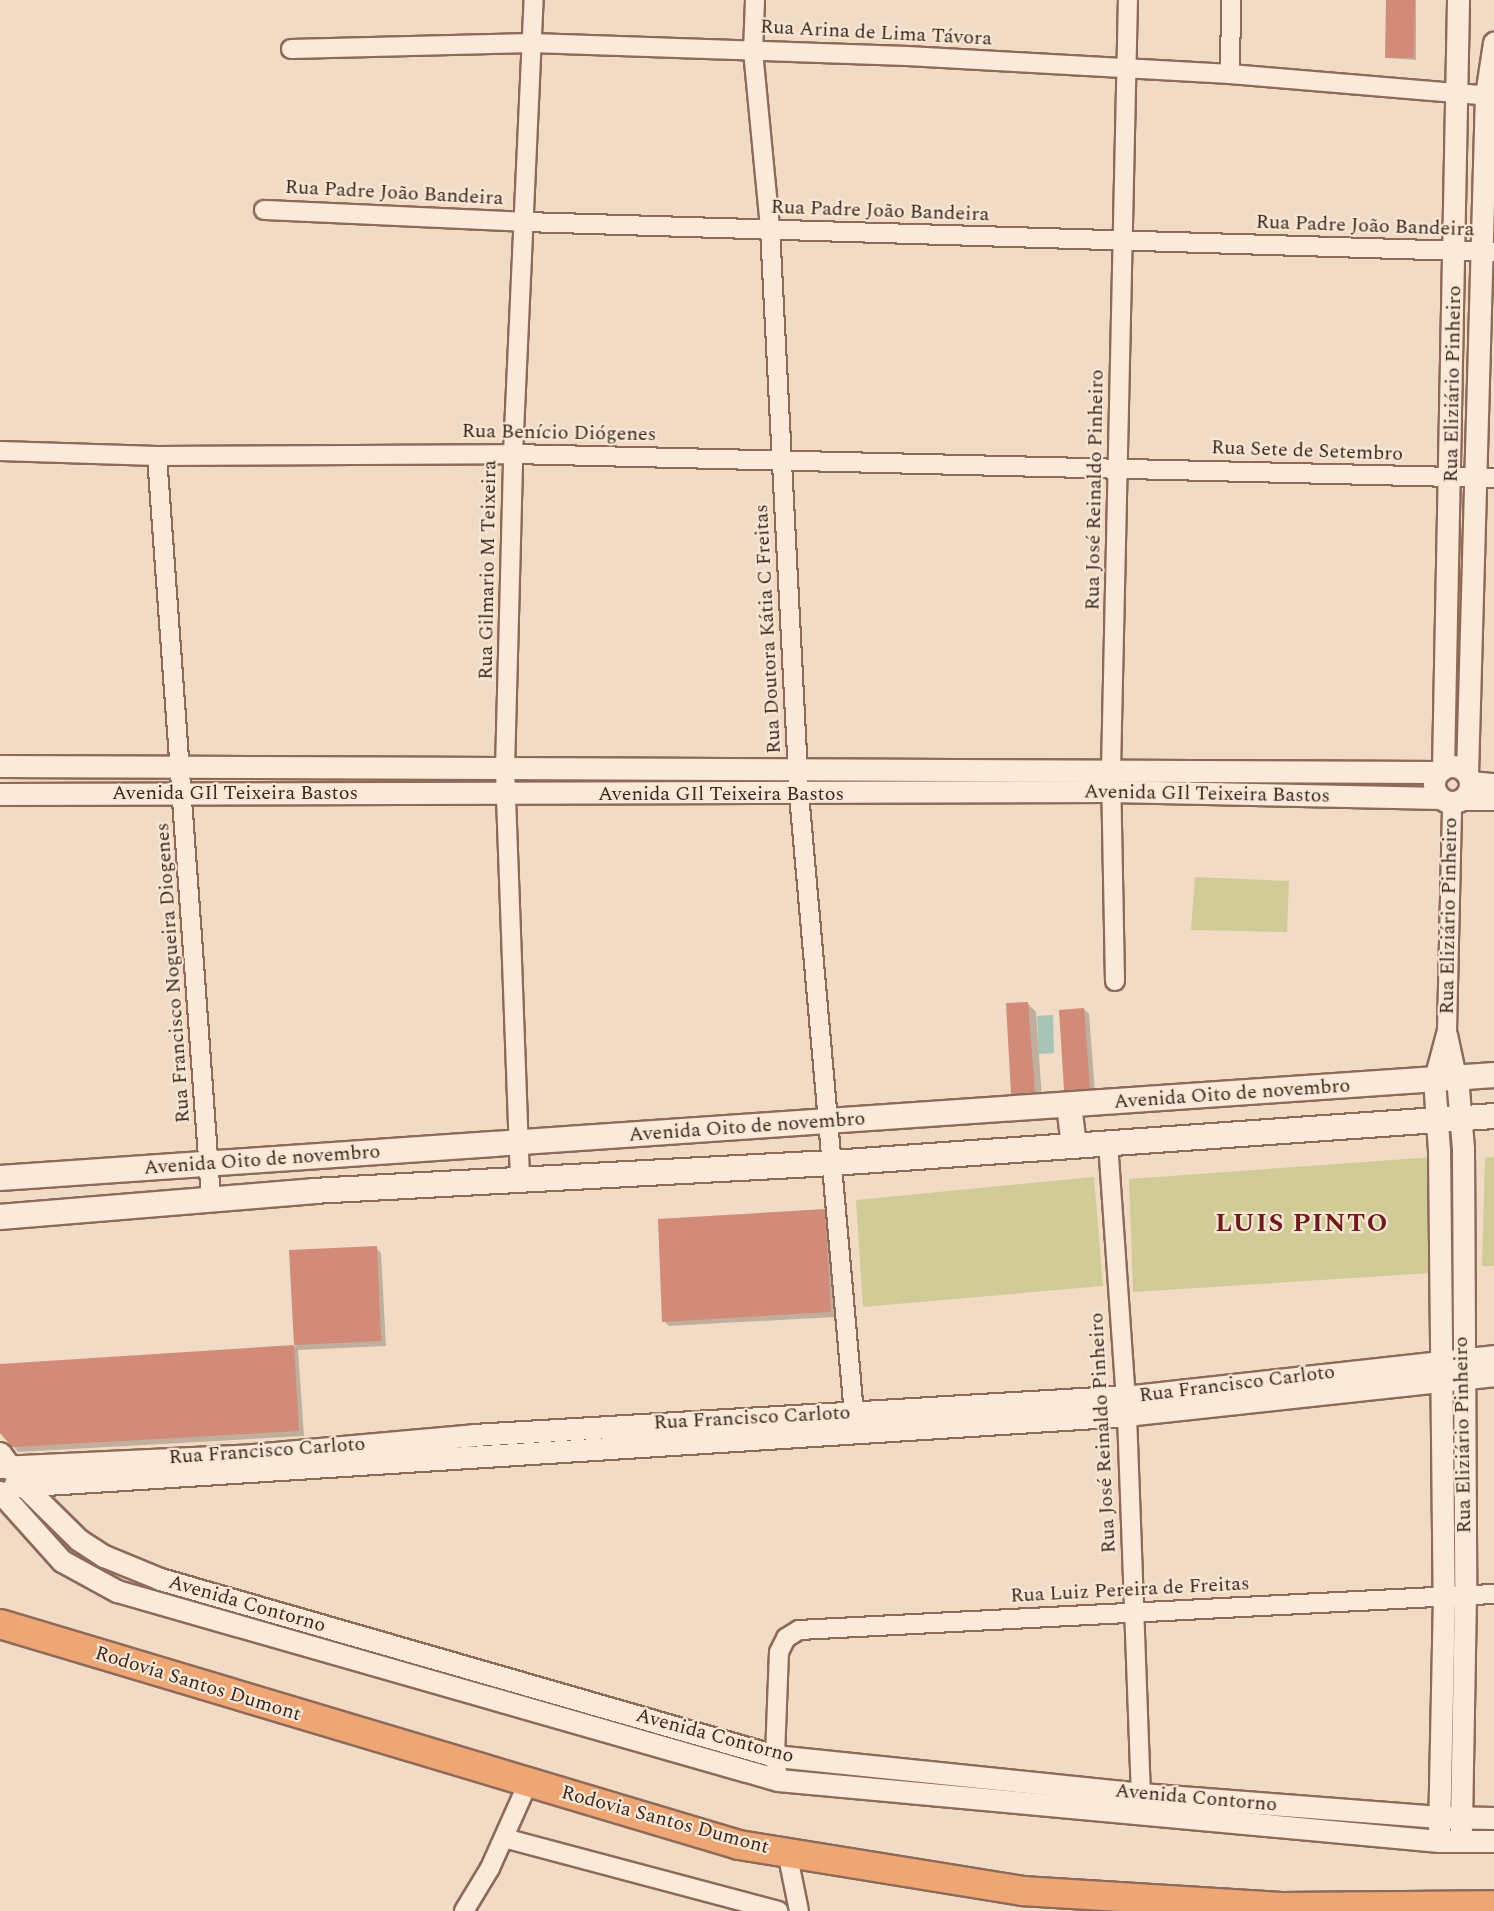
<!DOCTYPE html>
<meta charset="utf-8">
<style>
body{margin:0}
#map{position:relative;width:1494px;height:1911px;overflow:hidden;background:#f1dbc5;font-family:Spectral,serif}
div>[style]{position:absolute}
.green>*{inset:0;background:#d1cc97}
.water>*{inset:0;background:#a7c4b6}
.shadow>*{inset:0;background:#0003}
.building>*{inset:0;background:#d28b78}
.roads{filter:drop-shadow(2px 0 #8e6a59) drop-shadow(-2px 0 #8e6a59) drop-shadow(0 2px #8e6a59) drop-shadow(0 -2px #8e6a59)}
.minor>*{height:18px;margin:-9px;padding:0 9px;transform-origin:9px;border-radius:9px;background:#fbead9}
.tertiary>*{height:21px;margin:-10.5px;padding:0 10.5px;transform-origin:10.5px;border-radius:10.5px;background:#fbead9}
.tertiary>.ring{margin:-10.5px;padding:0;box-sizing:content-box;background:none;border:21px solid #fbead9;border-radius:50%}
.secondary>*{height:24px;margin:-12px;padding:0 12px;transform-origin:12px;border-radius:12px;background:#fbead9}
.trunk>*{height:28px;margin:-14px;padding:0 14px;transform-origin:14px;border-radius:14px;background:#eea675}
span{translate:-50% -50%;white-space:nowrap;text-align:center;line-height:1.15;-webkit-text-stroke:4.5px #f8e7d5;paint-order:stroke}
.street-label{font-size:20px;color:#3d271e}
.district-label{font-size:26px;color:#6d1a1a;font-weight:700;letter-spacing:1.5px}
</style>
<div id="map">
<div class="green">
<i style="clip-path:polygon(1195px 877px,1289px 881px,1287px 932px,1191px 930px)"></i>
<i style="clip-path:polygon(1434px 1157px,1431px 1273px,1133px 1292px,1129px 1179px)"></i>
<i style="clip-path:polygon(1494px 1157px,1494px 1266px,1482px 1266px,1485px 1158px)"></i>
<i style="clip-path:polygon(1094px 1177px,1103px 1286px,863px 1307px,856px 1200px)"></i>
</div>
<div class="water">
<i style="clip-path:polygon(1053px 1015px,1054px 1053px,1039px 1054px,1037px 1016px)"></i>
</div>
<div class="shadow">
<i style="clip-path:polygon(1387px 0,1416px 0,1416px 60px,1387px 58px)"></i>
<i style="clip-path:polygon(1028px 1004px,1036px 1012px,1042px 1100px,1021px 1102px,1013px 1093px)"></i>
<i style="clip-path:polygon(1084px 1009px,1089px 1014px,1095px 1093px,1070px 1095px,1065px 1090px)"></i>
<i style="clip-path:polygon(824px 1210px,829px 1215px,835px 1317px,669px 1326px,664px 1321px)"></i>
<i style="clip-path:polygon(376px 1248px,381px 1253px,386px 1346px,298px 1350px,304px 1436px,18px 1452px,0 1430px,0 1366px,295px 1347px,291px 1252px)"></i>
</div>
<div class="building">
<i style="clip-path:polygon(1386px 0,1415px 0,1414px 58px,1385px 58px)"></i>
<i style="clip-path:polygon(1028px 1002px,1035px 1092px,1011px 1094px,1006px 1003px)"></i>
<i style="clip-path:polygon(1084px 1008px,1090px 1089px,1064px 1090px,1059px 1010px)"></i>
<i style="clip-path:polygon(825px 1209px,831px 1312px,662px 1322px,658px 1219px)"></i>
<i style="clip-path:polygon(377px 1246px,381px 1341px,294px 1345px,289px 1250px)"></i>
<i style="clip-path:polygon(294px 1345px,299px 1431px,12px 1447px,0 1433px,0 1364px)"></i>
</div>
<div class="roads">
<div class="minor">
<i style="left:755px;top:0;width:51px;rotate:92.2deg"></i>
<i style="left:753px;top:51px;width:179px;rotate:84.5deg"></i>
<i style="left:770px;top:229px;width:566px;rotate:87.06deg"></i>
<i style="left:799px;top:794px;width:633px;rotate:84.93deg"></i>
<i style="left:291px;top:49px;width:241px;rotate:-1.4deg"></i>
<i style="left:532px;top:43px;width:375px;rotate:2deg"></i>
<i style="left:907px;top:56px;width:324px;rotate:3.2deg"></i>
<i style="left:1230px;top:74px;width:265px;rotate:4.8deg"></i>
<i style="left:1230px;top:74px;width:74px;rotate:-89.2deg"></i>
<i style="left:264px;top:210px;width:261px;rotate:2.6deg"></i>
<i style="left:525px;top:222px;width:969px;rotate:1.77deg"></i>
<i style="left:0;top:451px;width:157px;rotate:1.8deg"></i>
<i style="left:157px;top:456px;width:356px;rotate:-0.3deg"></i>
<i style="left:513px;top:454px;width:981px;rotate:1.4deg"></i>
<i style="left:157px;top:456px;width:745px;rotate:85.84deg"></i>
<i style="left:1115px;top:981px;width:211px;rotate:-91.1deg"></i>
<i style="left:1111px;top:770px;width:770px;rotate:-88.74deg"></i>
<i style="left:1448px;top:1035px;width:43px;rotate:77.9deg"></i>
<i style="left:1434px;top:1079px;width:51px;rotate:-75.1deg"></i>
<i style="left:1447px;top:1030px;width:228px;rotate:-88.7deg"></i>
<i style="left:1108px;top:1143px;width:273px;rotate:86deg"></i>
<i style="left:1127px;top:1415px;width:379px;rotate:87.9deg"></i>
<i style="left:520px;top:1179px;width:410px;rotate:-92.1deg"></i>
<i style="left:505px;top:769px;width:315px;rotate:-88.5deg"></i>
<i style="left:513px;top:454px;width:454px;rotate:-87.4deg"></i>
<i style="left:778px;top:1780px;width:24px;rotate:-97deg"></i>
<i style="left:775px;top:1756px;width:104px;rotate:-87.8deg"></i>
<i style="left:779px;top:1652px;width:16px;rotate:-63deg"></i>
<i style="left:786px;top:1638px;width:15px;rotate:-32deg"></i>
<i style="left:799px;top:1630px;width:696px;rotate:-2.97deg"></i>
<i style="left:504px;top:1838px;width:284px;rotate:14.9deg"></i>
<i style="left:787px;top:1852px;width:60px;rotate:78.5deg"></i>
<i style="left:464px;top:1911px;width:50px;rotate:-58.8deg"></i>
<i style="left:490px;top:1868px;width:93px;rotate:-65.9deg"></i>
</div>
<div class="tertiary">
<i style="left:0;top:766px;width:1439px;rotate:0.24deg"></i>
<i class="ring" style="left:1434px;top:766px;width:15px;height:15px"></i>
<i style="left:1443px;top:769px;width:769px;rotate:-88.88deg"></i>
<i style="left:1467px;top:774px;width:679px;rotate:-88.4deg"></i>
<i style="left:1486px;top:95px;width:53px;rotate:-81.3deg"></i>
<i style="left:1470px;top:782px;width:24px;rotate:5deg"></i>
<i style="left:0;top:794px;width:1111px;rotate:-0.15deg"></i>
<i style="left:1111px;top:791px;width:330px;rotate:1.2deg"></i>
<i style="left:1462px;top:799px;width:32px"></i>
<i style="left:1457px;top:1077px;width:72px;rotate:85.2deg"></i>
<i style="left:1463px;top:1149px;width:446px;rotate:89.7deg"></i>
<i style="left:1465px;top:1595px;width:237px;rotate:91deg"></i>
<i style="left:1434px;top:1079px;width:71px;rotate:86deg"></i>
<i style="left:1439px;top:1150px;width:446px;rotate:89.4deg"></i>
<i style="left:1444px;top:1596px;width:235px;rotate:91.2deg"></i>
<i style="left:0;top:1453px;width:39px;rotate:54deg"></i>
<i style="left:23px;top:1485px;width:78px;rotate:44.5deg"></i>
<i style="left:79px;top:1540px;width:30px;rotate:33deg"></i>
<i style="left:104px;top:1556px;width:61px;rotate:22.3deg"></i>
<i style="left:160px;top:1579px;width:640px;rotate:16.06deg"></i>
<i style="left:775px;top:1756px;width:368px;rotate:5.9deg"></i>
<i style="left:1141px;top:1794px;width:299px;rotate:4.4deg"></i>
<i style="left:1439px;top:1817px;width:55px;rotate:1deg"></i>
<i style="left:0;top:1467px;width:252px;rotate:-2.7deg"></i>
<i style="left:252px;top:1455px;width:223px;rotate:-5.1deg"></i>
<i style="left:474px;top:1435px;width:660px;rotate:-3.39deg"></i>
<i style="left:1133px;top:1396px;width:363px;rotate:-6.3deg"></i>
<i style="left:14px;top:1486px;width:1115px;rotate:-3.65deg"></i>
<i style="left:1127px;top:1415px;width:369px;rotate:-6.2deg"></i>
<i style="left:0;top:1492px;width:93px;rotate:48.1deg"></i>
<i style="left:62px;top:1561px;width:63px;rotate:28.6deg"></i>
<i style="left:117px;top:1591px;width:687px;rotate:15.96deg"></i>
<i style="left:778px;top:1780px;width:664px;rotate:5.27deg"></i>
<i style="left:1439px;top:1841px;width:55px"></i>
</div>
<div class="secondary">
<i style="left:1069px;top:1105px;width:41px;rotate:83deg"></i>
<i style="left:0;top:1178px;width:1498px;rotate:-3.94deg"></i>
<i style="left:0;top:1217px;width:314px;rotate:-4.7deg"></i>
<i style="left:313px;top:1191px;width:520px;rotate:-3.09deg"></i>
<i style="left:832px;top:1163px;width:664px;rotate:-4.06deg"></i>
</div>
<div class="trunk">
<i style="left:0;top:1624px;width:771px;rotate:16.65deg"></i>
<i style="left:739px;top:1845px;width:287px;rotate:9.2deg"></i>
<i style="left:1022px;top:1891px;width:260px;rotate:3.5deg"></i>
<i style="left:1282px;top:1907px;width:212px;rotate:-0.5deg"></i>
</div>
</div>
<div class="street-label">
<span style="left:876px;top:33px;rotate:3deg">Rua Arina de Lima Távora</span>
<span style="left:394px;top:193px;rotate:3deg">Rua Padre João Bandeira</span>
<span style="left:880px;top:211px;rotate:2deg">Rua Padre João Bandeira</span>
<span style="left:1365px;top:226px;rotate:2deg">Rua Padre João Bandeira</span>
<span style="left:1453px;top:384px;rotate:-89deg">Rua Eliziário Pinheiro</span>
<span style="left:559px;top:433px;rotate:1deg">Rua Benício Diógenes</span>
<span style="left:1307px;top:451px;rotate:2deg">Rua Sete de Setembro</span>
<span style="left:1095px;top:490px;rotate:-89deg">Rua José Reinaldo Pinheiro</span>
<span style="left:488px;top:570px;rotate:-89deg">Rua Gilmario M Teixeira</span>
<span style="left:768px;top:629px;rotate:-93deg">Rua Doutora Kátia C Freitas</span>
<span style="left:235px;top:793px">Avenida GIl Teixeira Bastos</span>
<span style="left:721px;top:794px">Avenida GIl Teixeira Bastos</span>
<span style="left:1207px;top:794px;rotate:1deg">Avenida GIl Teixeira Bastos</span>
<span style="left:1449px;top:916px;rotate:-89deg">Rua Eliziário Pinheiro</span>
<span style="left:173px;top:973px;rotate:-94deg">Rua Francisco Nogueira Diogenes</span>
<span style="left:1232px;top:1094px;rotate:-4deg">Avenida Oito de novembro</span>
<span style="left:747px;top:1127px;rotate:-4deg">Avenida Oito de novembro</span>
<span style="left:262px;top:1160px;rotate:-4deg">Avenida Oito de novembro</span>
<span style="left:1237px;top:1384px;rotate:-7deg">Rua Francisco Carloto</span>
<span style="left:752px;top:1418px;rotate:-3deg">Rua Francisco Carloto</span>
<span style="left:1103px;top:1433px;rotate:-93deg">Rua José Reinaldo Pinheiro</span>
<span style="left:1463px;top:1435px;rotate:-91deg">Rua Eliziário Pinheiro</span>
<span style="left:267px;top:1451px;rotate:-4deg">Rua Francisco Carloto</span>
<span style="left:1130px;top:1590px;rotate:-3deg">Rua Luiz Pereira de Freitas</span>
<span style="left:247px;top:1604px;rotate:16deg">Avenida Contorno</span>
<span style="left:198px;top:1684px;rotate:17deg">Rodovia Santos Dumont</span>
<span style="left:715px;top:1736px;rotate:15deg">Avenida Contorno</span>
<span style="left:1196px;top:1798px;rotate:5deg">Avenida Contorno</span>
<span style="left:665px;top:1820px;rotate:15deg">Rodovia Santos Dumont</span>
</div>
<div class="district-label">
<span style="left:1302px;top:1224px">LUIS PINTO</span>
</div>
</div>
